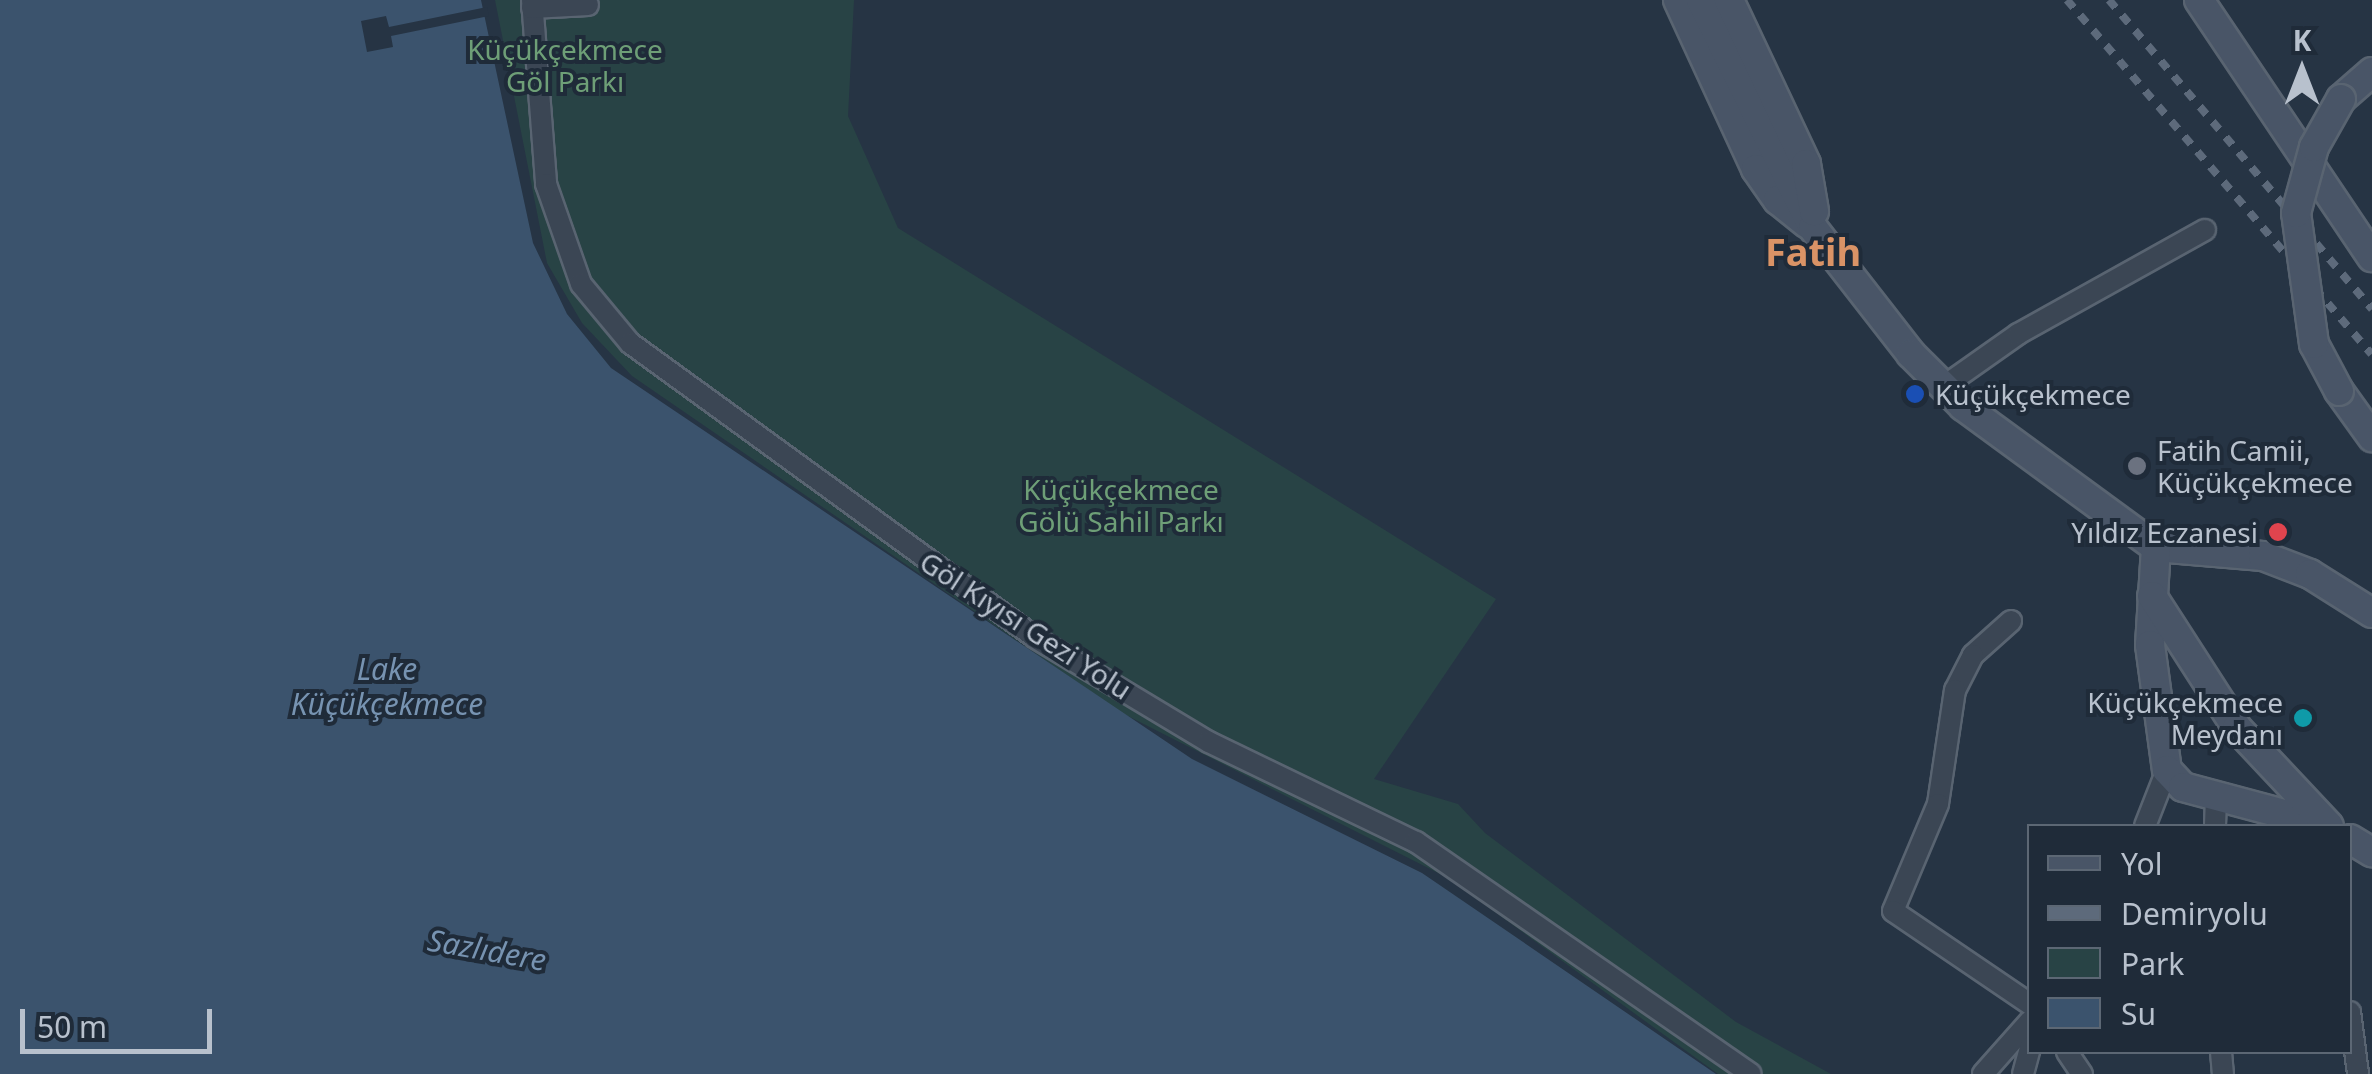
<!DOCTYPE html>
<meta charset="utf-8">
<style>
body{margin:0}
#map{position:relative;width:2372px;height:1074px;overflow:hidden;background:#263444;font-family:"Noto Sans",sans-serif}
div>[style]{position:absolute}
.green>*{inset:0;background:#284345}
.water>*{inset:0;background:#3b536d}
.pier>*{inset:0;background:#263444}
.roads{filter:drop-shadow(2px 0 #596471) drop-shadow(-2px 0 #596471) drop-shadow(0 2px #596471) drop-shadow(0 -2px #596471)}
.street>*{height:20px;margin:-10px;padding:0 10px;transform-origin:10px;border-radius:10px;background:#3b4654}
.secondary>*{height:28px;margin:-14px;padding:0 14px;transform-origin:14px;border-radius:14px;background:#495567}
.rail>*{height:8px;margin-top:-4px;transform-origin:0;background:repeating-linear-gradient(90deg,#5d6a7b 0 10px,transparent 0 20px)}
.bridges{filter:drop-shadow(2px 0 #596471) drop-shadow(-2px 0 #596471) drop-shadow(0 2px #596471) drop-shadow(0 -2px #596471)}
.secondary-bridge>*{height:28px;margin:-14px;padding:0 14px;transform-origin:14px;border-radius:14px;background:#495567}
.dots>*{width:28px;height:28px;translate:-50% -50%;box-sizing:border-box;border:5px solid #1f2b39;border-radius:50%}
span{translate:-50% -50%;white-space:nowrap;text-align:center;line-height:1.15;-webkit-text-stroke:8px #1f2b39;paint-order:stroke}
.park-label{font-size:28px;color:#6e9f77}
.poi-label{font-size:28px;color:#b8c1cd}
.left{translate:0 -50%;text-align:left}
.right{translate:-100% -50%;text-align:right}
.street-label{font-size:28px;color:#b8c1cd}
.water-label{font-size:30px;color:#7793b1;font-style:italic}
.district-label{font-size:38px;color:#da9366;font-weight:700}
.legend{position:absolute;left:2027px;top:824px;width:325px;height:230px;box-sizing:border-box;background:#1f2b39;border:2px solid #5c6774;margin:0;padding:12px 18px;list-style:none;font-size:30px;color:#b8c1cd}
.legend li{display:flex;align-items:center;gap:20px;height:50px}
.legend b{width:50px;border:2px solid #5c6774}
.north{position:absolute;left:2252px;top:20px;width:100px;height:100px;-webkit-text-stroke:8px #1f2b39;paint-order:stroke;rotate:0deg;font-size:28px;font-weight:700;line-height:40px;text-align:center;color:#b8c1cd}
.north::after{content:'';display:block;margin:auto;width:35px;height:45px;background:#b8c1cd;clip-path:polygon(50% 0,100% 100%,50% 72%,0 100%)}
.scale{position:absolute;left:20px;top:1009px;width:192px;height:45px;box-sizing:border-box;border:5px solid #b8c1cd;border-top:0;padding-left:12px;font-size:30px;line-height:35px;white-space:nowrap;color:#b8c1cd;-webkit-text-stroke:8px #1f2b39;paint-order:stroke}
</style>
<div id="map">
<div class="green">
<i style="clip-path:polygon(495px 0,854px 0,848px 116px,898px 228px,1496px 599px,1374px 779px,1458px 804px,1485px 833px,1736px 1022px,1831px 1074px,1718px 1074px,1448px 878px,1122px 713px,632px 376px,582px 323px,547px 263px)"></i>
</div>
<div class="water">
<i style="clip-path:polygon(0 0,481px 0,533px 243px,567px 314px,611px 368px,1192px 759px,1422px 873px,1716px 1074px,0 1074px)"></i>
</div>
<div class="pier">
<i style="clip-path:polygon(487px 7px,489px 16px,391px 36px,393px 47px,367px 52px,361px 21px,386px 16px,389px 27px)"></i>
</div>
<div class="roads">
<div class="street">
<i style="left:532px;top:0;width:185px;rotate:85.6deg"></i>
<i style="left:546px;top:184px;width:106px;rotate:70.7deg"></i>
<i style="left:581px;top:284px;width:77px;rotate:50.3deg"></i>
<i style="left:630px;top:343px;width:500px;rotate:36deg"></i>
<i style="left:1034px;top:637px;width:204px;rotate:31deg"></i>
<i style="left:1209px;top:742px;width:230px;rotate:25.8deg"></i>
<i style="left:1416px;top:842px;width:407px;rotate:34.7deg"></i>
<i style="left:532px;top:8px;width:56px;rotate:-3.1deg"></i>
<i style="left:1943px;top:387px;width:92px;rotate:-35.2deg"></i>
<i style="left:2018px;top:334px;width:214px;rotate:-29.1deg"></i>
<i style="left:2011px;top:621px;width:51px;rotate:138.2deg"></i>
<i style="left:1973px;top:655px;width:39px;rotate:117deg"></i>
<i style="left:1955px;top:690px;width:115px;rotate:98.5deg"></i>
<i style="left:1938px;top:804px;width:116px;rotate:112.8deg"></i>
<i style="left:1893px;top:911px;width:166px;rotate:34.2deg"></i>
<i style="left:2145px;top:826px;width:60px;rotate:-68.6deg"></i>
<i style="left:2215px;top:826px;width:28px;rotate:-88deg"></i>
<i style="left:2350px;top:1012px;width:63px;rotate:82.6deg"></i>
<i style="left:2067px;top:1052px;width:27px;rotate:56deg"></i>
<i style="left:2221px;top:1052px;width:22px;rotate:85deg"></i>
<i style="left:1983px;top:1074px;width:71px;rotate:-48.4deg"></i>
<i style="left:2023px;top:1074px;width:28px;rotate:-75deg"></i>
</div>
<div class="secondary">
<i style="left:1678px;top:0;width:186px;rotate:65.2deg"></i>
<i style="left:1756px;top:169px;width:38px;rotate:55deg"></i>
<i style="left:1778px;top:200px;width:38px;rotate:39deg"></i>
<i style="left:1701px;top:0;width:254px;rotate:63.8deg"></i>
<i style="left:1813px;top:228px;width:160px;rotate:52.1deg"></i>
<i style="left:1911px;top:354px;width:74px;rotate:45deg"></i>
<i style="left:1963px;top:406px;width:239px;rotate:36.2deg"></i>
<i style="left:2156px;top:547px;width:107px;rotate:4.8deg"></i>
<i style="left:2263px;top:556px;width:50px;rotate:21deg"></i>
<i style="left:2310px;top:574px;width:73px;rotate:32.2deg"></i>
<i style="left:1729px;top:0;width:181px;rotate:64.8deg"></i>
<i style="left:1806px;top:164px;width:48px;rotate:80.3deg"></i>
<i style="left:2199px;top:0;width:310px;rotate:56.1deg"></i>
<i style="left:2341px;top:99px;width:41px;rotate:-41.1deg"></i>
<i style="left:2339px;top:391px;width:57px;rotate:54.3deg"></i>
<i style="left:2156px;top:547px;width:98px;rotate:93.5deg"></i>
<i style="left:2150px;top:645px;width:126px;rotate:82.3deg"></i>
<i style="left:2167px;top:770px;width:23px;rotate:47deg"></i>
<i style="left:2183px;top:787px;width:151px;rotate:15deg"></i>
<i style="left:2152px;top:596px;width:157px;rotate:57.2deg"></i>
<i style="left:2237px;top:728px;width:132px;rotate:46.8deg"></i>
<i style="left:2350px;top:839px;width:26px;rotate:31deg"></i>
</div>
</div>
<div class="rail">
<i style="left:2067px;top:0;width:467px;rotate:49.3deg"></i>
<i style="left:2109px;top:0;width:406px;rotate:49.6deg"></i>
</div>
<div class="bridges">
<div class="secondary-bridge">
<i style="left:2339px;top:391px;width:53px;rotate:-118deg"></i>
<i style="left:2314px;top:344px;width:132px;rotate:-97.8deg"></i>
<i style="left:2296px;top:213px;width:68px;rotate:-74.7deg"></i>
<i style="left:2314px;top:147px;width:55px;rotate:-60.6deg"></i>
</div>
</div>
<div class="dots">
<i style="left:1915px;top:394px;background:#1a4fb4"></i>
<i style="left:2137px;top:466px;background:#6b7280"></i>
<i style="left:2278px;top:532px;background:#e0444e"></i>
<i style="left:2303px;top:718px;background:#0f9aa8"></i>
</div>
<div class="park-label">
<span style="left:565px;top:65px">Küçükçekmece<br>Göl Parkı</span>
<span style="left:1121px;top:505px">Küçükçekmece<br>Gölü Sahil Parkı</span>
</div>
<div class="poi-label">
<span class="left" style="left:1935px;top:394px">Küçükçekmece</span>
<span class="left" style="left:2157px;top:466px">Fatih Camii,<br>Küçükçekmece</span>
<span class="right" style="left:2258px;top:532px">Yıldız Eczanesi</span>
<span class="right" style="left:2283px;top:718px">Küçükçekmece<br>Meydanı</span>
</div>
<div class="street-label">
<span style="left:1026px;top:625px;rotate:33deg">Göl Kıyısı Gezi Yolu</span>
</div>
<div class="water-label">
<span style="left:387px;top:686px">Lake<br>Küçükçekmece</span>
<span style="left:487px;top:950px;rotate:10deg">Sazlıdere</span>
</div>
<div class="district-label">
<span style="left:1813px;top:252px">Fatih</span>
</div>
<ul class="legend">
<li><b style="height:12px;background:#495567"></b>Yol</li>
<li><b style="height:12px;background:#5d6a7b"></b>Demiryolu</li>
<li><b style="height:28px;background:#284345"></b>Park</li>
<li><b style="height:28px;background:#3b536d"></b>Su</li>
</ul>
<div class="north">K</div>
<div class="scale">50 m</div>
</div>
